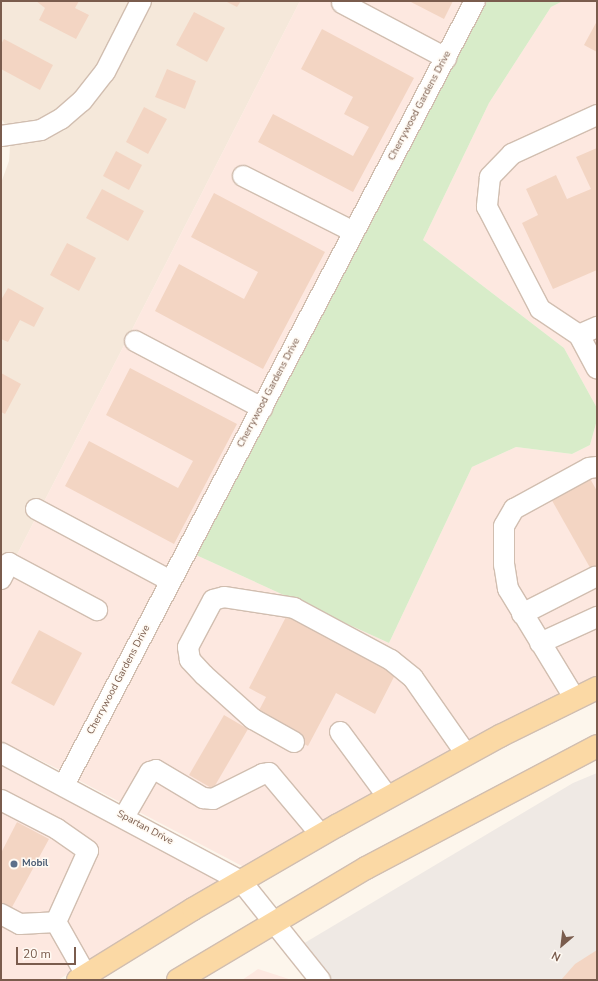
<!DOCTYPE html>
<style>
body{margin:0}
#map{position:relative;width:598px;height:981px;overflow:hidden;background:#fdf6ec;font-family:"Nunito Sans",sans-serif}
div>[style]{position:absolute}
.residential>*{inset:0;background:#f5e8da}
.commercial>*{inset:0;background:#fde8e0}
.industrial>*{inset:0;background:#efe9e4}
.green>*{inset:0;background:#d8ecc9}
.building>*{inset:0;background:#f3d5c3}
.roads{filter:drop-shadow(1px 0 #d1beb0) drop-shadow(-1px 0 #d1beb0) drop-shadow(0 1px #d1beb0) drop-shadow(0 -1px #d1beb0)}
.minor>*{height:20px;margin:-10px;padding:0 10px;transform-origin:10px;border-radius:10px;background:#fff}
.major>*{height:22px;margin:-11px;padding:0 11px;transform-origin:11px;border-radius:11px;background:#fbd9a5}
.dots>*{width:11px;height:11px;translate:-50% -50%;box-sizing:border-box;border:2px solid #fffaf3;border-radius:50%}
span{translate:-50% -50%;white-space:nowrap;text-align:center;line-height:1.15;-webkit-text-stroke:3px #fffaf3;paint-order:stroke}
.street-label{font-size:10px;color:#7a5c4d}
.service-label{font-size:10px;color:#4e5e75;font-weight:700}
.left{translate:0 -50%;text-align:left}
.frame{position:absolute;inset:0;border:2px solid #7a5c4d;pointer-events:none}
.north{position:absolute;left:542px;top:925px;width:40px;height:40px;-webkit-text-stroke:3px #fffaf3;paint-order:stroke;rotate:208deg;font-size:11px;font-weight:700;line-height:16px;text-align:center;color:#7a5c4d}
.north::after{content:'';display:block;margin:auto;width:14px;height:18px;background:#7a5c4d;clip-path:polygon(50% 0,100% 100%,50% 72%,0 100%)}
.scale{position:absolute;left:16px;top:947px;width:60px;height:18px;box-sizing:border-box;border:2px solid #7a5c4d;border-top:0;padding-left:5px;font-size:12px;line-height:14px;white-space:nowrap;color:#7a5c4d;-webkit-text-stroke:3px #fffaf3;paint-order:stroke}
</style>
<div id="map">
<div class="residential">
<i style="clip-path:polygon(1px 1px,129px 1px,96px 66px,75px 94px,57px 110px,39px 119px,5px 124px,1px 118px)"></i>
<i style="clip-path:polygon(152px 1px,300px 1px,1px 586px,1px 183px,9px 161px,10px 146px,41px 141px,65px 130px,90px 108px,112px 78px)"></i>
</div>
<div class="commercial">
<i style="clip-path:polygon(300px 1px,464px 1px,60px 770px,1px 741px,1px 586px)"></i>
<i style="clip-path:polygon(563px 1px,597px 1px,597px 408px,564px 348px,423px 240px,489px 103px,551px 7px)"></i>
<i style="clip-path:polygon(597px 420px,597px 676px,496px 726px,244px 867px,78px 780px,196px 555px,389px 643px,472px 467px,516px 447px,572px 454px,590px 445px)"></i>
<i style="clip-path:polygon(1px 766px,195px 868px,218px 882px,58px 980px,1px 980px)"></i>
<i style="clip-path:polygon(258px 969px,292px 980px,242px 980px)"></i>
</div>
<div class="industrial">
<i style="clip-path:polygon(597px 773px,597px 980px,312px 980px,291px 951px,573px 783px)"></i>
</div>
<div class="green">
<i style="clip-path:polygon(487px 1px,563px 1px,551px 7px,489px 103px,423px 240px,564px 348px,597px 408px,597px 420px,590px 445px,572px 454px,516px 447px,472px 467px,389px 643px,196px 555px)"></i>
</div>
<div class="building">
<i style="clip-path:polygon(36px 1px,79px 1px,75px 8px,89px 15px,76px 39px,39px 20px,45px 8px)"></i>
<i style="clip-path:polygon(225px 1px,241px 1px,237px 7px)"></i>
<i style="clip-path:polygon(409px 1px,453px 1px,444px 19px)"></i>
<i style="clip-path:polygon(194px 12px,225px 28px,207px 62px,176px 45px)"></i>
<i style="clip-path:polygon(597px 21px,597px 52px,584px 45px)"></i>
<i style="clip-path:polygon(322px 29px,414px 78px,353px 192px,258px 142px,273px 114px,353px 156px,369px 127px,344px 114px,353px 97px,301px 69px)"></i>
<i style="clip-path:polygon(4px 39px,53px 65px,40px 90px,1px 69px,1px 44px)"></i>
<i style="clip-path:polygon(167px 69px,196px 81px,185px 109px,155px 97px)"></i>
<i style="clip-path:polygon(144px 107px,167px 119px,148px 154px,126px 142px)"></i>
<i style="clip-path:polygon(597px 148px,597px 270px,553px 289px,522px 223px,538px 215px,526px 189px,556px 175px,567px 199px,591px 189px,576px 157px)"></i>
<i style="clip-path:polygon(116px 151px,142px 165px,129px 190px,103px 176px)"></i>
<i style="clip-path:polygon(102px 189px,144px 211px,128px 241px,86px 218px)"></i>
<i style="clip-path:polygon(214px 193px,325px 252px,263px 369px,155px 311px,179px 264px,244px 299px,258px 272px,191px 237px)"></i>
<i style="clip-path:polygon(67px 243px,96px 258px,79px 291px,50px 275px)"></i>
<i style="clip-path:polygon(8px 288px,44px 308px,34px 327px,20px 320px,8px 342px,1px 339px,1px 300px)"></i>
<i style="clip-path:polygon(130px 368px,237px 424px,174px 544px,65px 486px,89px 441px,178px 488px,193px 461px,106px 415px)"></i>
<i style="clip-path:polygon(1px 373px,21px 384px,5px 414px,1px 412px)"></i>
<i style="clip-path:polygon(588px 475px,597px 491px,597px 580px,550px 497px)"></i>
<i style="clip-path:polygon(288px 613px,397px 671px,375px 714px,336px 693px,308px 746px,255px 718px,266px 697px,249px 688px)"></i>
<i style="clip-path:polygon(39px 630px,82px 653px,54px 706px,11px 683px)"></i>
<i style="clip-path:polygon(224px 715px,248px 729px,213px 789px,189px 775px)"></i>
<i style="clip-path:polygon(17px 822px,49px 839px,11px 909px,1px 904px,1px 853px)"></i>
<i style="clip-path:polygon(597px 950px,597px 980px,561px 980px,575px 964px)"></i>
</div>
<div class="roads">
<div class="minor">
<i style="left:342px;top:3px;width:118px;rotate:27.9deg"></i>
<i style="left:597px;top:115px;width:94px;rotate:155.4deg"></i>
<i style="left:512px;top:154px;width:32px;rotate:134deg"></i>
<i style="left:490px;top:177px;width:30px;rotate:96deg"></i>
<i style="left:487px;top:207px;width:115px;rotate:62.5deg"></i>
<i style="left:540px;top:309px;width:47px;rotate:33.7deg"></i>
<i style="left:579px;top:335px;width:38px;rotate:62deg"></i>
<i style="left:1px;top:136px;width:40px;rotate:-8.5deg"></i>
<i style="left:41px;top:130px;width:23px;rotate:-29deg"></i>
<i style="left:61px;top:119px;width:28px;rotate:-41deg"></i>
<i style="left:82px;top:101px;width:37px;rotate:-52deg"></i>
<i style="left:105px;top:72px;width:80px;rotate:-63.1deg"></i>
<i style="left:243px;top:176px;width:124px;rotate:26.8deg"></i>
<i style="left:579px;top:335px;width:20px;rotate:-24deg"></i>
<i style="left:135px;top:341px;width:144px;rotate:27.8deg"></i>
<i style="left:36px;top:509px;width:153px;rotate:28.1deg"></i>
<i style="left:1px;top:579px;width:18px;rotate:-63deg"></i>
<i style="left:9px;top:563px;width:100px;rotate:28.1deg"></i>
<i style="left:522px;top:614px;width:82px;rotate:-26.9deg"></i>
<i style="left:540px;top:643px;width:63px;rotate:-24.5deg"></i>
<i style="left:575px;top:699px;width:129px;rotate:-121.3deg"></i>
<i style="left:508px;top:589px;width:24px;rotate:-99deg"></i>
<i style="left:504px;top:565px;width:39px;rotate:-90deg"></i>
<i style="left:504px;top:526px;width:20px;rotate:-60deg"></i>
<i style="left:514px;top:509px;width:85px;rotate:-28.7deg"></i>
<i style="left:589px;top:468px;width:8px;rotate:-7deg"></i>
<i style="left:340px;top:732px;width:81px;rotate:53.6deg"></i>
<i style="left:294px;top:742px;width:47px;rotate:-150.7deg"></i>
<i style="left:253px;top:719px;width:66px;rotate:-138.1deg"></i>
<i style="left:204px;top:675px;width:21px;rotate:-133deg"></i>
<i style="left:190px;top:660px;width:13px;rotate:-99deg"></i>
<i style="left:188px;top:647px;width:53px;rotate:-62deg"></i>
<i style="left:213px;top:600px;width:11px;rotate:-15deg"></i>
<i style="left:224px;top:597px;width:71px;rotate:8.9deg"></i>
<i style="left:294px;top:608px;width:110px;rotate:28.2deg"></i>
<i style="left:391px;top:660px;width:28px;rotate:39deg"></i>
<i style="left:413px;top:678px;width:93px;rotate:55.1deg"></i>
<i style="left:1px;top:753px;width:272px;rotate:28.1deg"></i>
<i style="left:241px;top:881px;width:127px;rotate:51.4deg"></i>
<i style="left:64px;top:785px;width:885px;rotate:-62.33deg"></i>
<i style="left:1px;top:800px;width:63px;rotate:27.4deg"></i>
<i style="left:57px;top:829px;width:38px;rotate:35deg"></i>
<i style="left:88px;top:851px;width:78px;rotate:114.3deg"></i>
<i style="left:56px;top:922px;width:61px;rotate:60.5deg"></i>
<i style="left:124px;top:817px;width:52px;rotate:-60deg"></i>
<i style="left:150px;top:772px;width:6px;rotate:-18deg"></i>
<i style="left:156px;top:770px;width:55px;rotate:30.8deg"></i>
<i style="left:203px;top:798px;width:10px;rotate:6deg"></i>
<i style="left:213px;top:799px;width:56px;rotate:-26.6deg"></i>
<i style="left:263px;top:774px;width:6px;rotate:-9deg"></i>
<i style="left:269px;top:773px;width:81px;rotate:50deg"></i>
<i style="left:1px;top:914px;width:21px;rotate:28deg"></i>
<i style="left:20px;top:924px;width:36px;rotate:-3deg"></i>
</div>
<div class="major">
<i style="left:78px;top:980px;width:135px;rotate:-31.7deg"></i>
<i style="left:193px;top:909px;width:168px;rotate:-30.1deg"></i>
<i style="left:338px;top:825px;width:185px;rotate:-28.8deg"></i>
<i style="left:500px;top:736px;width:108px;rotate:-26.3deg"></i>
<i style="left:178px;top:980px;width:219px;rotate:-30.8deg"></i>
<i style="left:366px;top:868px;width:261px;rotate:-27.8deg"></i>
</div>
</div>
<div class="dots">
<i style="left:14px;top:864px;background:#5c6f8a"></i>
</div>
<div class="street-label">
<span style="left:420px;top:106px;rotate:-62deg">Cherrywood Gardens Drive</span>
<span style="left:269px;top:393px;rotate:-62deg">Cherrywood Gardens Drive</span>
<span style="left:119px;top:680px;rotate:-62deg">Cherrywood Gardens Drive</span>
<span style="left:145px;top:828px;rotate:28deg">Spartan Drive</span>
</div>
<div class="service-label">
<span class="left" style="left:22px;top:864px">Mobil</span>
</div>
<div class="frame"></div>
<div class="north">N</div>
<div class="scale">20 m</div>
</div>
